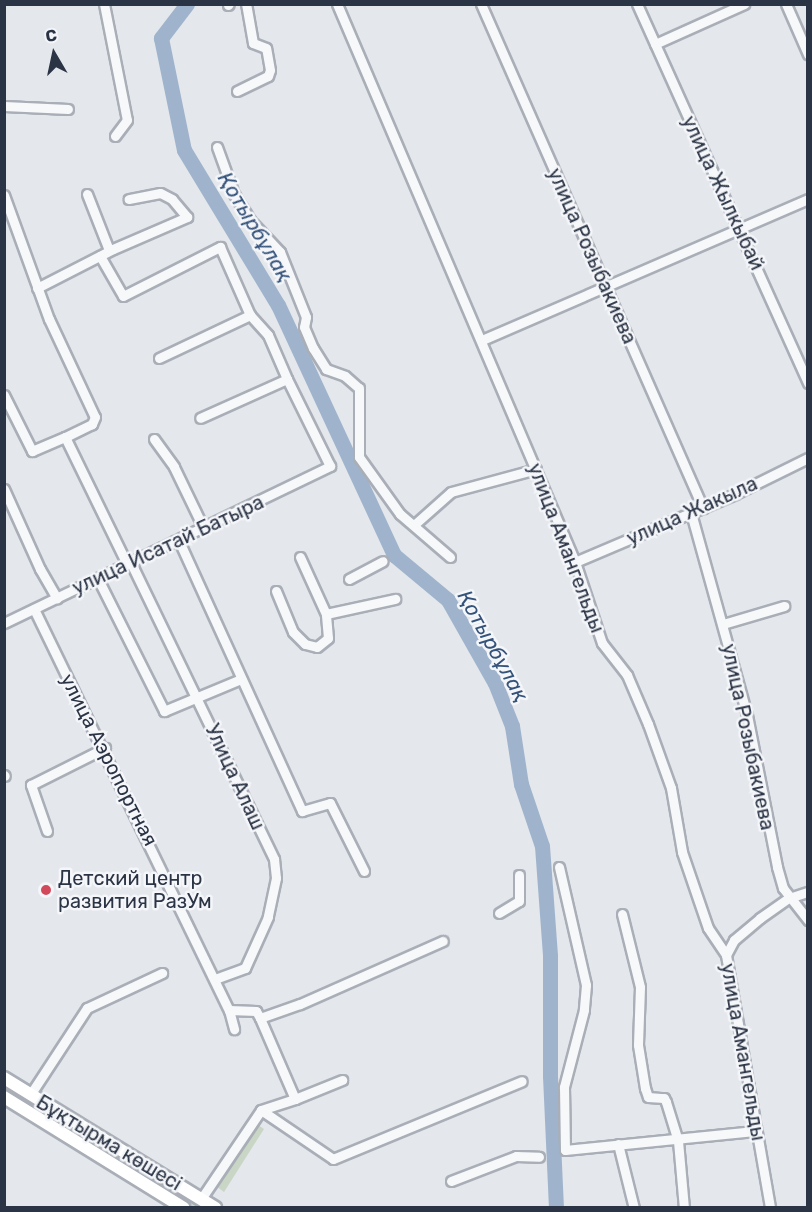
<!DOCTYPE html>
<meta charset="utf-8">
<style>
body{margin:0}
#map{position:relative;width:812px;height:1212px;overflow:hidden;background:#e4e7ec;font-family:Rubik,sans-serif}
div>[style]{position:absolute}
.green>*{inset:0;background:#c9d6c5}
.river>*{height:15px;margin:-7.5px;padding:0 7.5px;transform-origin:7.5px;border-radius:7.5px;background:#9fb4cc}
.roads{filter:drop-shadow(2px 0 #a9aeb7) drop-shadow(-2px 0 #a9aeb7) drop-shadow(0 2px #a9aeb7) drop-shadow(0 -2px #a9aeb7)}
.minor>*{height:9px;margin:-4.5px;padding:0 4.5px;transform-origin:4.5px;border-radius:4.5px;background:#f7f8fa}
.major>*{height:12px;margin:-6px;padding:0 6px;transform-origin:6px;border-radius:6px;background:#fff}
.dots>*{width:16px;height:16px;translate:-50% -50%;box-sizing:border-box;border:3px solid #f4f6f9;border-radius:50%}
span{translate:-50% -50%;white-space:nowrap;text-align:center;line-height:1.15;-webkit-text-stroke:5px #f4f6f9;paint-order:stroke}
.street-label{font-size:20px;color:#2b3445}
.poi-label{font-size:20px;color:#2b3445}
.left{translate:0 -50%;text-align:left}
.water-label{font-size:21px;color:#34527a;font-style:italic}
.frame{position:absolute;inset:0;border:6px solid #2b3445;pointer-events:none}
.north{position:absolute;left:24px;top:24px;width:60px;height:60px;-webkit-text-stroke:4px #f4f6f9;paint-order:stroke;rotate:351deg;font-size:16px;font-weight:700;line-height:24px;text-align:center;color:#2b3445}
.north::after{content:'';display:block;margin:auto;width:21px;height:27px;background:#2b3445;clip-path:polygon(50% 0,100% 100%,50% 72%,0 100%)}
</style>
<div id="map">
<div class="green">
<i style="clip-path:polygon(4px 1085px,200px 1207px,191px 1207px,5px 1091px)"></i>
<i style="clip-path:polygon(258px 1125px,264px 1129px,224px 1192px,216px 1186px)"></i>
</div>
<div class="river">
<i style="left:187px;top:4px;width:43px;rotate:127.4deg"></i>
<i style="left:161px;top:38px;width:114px;rotate:78.4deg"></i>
<i style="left:184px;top:150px;width:181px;rotate:58.8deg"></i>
<i style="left:278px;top:305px;width:276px;rotate:65.1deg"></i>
<i style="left:394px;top:555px;width:70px;rotate:39.8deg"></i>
<i style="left:448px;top:600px;width:95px;rotate:60.5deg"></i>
<i style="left:495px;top:683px;width:46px;rotate:68.4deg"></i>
<i style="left:512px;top:726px;width:59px;rotate:81.2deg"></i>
<i style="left:521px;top:784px;width:65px;rotate:71.3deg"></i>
<i style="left:542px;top:846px;width:110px;rotate:85.8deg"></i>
<i style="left:550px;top:956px;width:120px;rotate:90deg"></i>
<i style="left:550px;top:1076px;width:132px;rotate:87.4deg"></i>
</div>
<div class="roads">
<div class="minor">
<i style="left:104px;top:4px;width:118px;rotate:78.8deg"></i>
<i style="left:127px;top:120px;width:20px;rotate:127deg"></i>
<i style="left:337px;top:4px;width:607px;rotate:66.9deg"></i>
<i style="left:575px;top:562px;width:85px;rotate:71.6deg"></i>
<i style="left:602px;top:643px;width:41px;rotate:52deg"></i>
<i style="left:627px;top:675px;width:53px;rotate:66.8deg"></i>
<i style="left:648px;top:724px;width:68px;rotate:70.2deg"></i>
<i style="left:671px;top:788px;width:65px;rotate:80.2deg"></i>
<i style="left:682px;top:852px;width:80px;rotate:71.1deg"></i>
<i style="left:708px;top:928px;width:32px;rotate:56deg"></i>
<i style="left:726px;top:955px;width:257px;rotate:80.1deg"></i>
<i style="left:481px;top:4px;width:551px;rotate:66.23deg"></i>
<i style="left:637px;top:4px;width:416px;rotate:65.7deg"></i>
<i style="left:786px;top:4px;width:55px;rotate:66.3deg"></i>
<i style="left:228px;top:5px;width:1px;rotate:-45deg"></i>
<i style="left:655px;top:44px;width:98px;rotate:-24.2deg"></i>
<i style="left:237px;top:91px;width:34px;rotate:-26deg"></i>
<i style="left:268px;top:76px;width:6px;rotate:-72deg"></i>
<i style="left:270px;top:70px;width:22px;rotate:-100deg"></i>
<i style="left:266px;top:48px;width:14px;rotate:-159deg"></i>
<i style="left:253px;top:43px;width:40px;rotate:-100deg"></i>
<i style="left:4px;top:106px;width:64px;rotate:2.7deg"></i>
<i style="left:217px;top:147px;width:50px;rotate:70.1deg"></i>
<i style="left:234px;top:194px;width:31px;rotate:58deg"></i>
<i style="left:250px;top:220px;width:44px;rotate:46.8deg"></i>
<i style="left:280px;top:252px;width:70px;rotate:68.2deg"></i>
<i style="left:306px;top:317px;width:10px;rotate:101deg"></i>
<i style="left:304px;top:327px;width:23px;rotate:67deg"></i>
<i style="left:313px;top:348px;width:25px;rotate:58deg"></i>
<i style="left:326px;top:369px;width:20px;rotate:20deg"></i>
<i style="left:345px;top:376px;width:18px;rotate:41deg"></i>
<i style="left:359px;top:388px;width:69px;rotate:90deg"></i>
<i style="left:359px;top:457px;width:70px;rotate:54.3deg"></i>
<i style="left:400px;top:514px;width:66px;rotate:40.7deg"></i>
<i style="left:87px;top:194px;width:60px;rotate:68.6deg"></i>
<i style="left:4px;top:195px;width:132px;rotate:70.1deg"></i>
<i style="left:49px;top:319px;width:108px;rotate:64.9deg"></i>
<i style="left:95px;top:417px;width:8px;rotate:113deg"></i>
<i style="left:92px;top:424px;width:30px;rotate:154deg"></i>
<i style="left:100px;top:256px;width:46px;rotate:60.1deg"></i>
<i style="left:123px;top:296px;width:109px;rotate:-26.8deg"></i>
<i style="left:220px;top:247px;width:74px;rotate:66.2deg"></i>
<i style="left:37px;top:288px;width:85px;rotate:-27.2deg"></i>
<i style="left:113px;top:249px;width:81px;rotate:-23.4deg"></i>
<i style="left:187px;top:217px;width:23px;rotate:-130deg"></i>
<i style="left:172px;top:199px;width:13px;rotate:-153deg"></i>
<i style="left:160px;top:193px;width:32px;rotate:169deg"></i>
<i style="left:482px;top:340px;width:355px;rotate:-23.4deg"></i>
<i style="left:159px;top:358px;width:101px;rotate:-25.3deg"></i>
<i style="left:250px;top:315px;width:27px;rotate:48deg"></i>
<i style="left:268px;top:335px;width:48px;rotate:66.6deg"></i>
<i style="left:4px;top:395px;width:63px;rotate:63.4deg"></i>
<i style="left:32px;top:451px;width:36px;rotate:-23deg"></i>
<i style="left:65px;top:437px;width:141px;rotate:64deg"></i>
<i style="left:154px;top:439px;width:34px;rotate:54deg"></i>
<i style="left:174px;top:467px;width:69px;rotate:64.2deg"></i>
<i style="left:4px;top:489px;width:88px;rotate:65.8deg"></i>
<i style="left:40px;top:569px;width:34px;rotate:60deg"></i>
<i style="left:691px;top:513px;width:210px;rotate:74.5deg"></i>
<i style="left:747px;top:715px;width:155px;rotate:78.8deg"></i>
<i style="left:777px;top:867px;width:22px;rotate:74deg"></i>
<i style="left:783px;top:888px;width:41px;rotate:52deg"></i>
<i style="left:415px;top:524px;width:48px;rotate:-41.6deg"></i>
<i style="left:451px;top:492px;width:88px;rotate:-15.1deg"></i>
<i style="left:179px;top:541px;width:297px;rotate:65.5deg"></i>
<i style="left:302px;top:811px;width:29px;rotate:-16deg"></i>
<i style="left:330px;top:803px;width:76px;rotate:63.4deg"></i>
<i style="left:300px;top:557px;width:63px;rotate:65.5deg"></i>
<i style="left:326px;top:614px;width:71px;rotate:-12.3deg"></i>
<i style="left:575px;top:562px;width:174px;rotate:-23deg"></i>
<i style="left:735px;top:494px;width:81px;rotate:-26.3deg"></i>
<i style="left:131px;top:563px;width:329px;rotate:64.2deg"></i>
<i style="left:274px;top:859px;width:19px;rotate:84deg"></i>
<i style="left:276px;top:878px;width:40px;rotate:102deg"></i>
<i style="left:268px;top:917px;width:56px;rotate:114.3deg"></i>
<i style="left:245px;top:968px;width:32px;rotate:160deg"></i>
<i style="left:98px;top:579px;width:148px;rotate:63.4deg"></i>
<i style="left:164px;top:711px;width:83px;rotate:-22.6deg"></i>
<i style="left:349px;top:579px;width:38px;rotate:-28deg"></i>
<i style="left:276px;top:591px;width:44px;rotate:67.5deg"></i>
<i style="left:293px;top:632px;width:17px;rotate:45deg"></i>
<i style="left:305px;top:644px;width:12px;rotate:14deg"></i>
<i style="left:317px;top:647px;width:14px;rotate:-39deg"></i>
<i style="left:328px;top:638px;width:24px;rotate:-95deg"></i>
<i style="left:34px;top:609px;width:446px;rotate:64.1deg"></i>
<i style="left:229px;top:1010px;width:27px;rotate:2deg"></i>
<i style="left:256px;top:1011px;width:8px;rotate:60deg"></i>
<i style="left:4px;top:623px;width:362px;rotate:-25.7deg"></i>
<i style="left:330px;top:466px;width:97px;rotate:-116.3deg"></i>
<i style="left:287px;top:379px;width:95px;rotate:155.9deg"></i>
<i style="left:723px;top:624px;width:64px;rotate:-16.4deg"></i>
<i style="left:4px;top:775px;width:1px;rotate:45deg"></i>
<i style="left:47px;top:831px;width:49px;rotate:-109.2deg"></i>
<i style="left:31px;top:785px;width:83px;rotate:-26.6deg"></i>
<i style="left:559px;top:867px;width:121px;rotate:77.1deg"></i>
<i style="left:586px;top:985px;width:25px;rotate:95deg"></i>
<i style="left:584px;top:1010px;width:80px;rotate:104.6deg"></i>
<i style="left:564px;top:1087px;width:63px;rotate:89.1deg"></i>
<i style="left:565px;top:1150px;width:193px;rotate:-5.7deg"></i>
<i style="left:499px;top:913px;width:23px;rotate:-31deg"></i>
<i style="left:519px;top:901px;width:26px;rotate:-90deg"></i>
<i style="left:622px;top:914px;width:75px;rotate:76.1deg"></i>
<i style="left:640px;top:987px;width:58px;rotate:92deg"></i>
<i style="left:638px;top:1045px;width:44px;rotate:80.8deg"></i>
<i style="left:645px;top:1088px;width:9px;rotate:72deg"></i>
<i style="left:648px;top:1097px;width:16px;rotate:4deg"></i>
<i style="left:664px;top:1098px;width:4px;rotate:63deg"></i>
<i style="left:666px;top:1102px;width:41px;rotate:72.9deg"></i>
<i style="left:678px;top:1141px;width:67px;rotate:84.9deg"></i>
<i style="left:726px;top:955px;width:17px;rotate:-62deg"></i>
<i style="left:734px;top:940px;width:34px;rotate:-40deg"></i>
<i style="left:760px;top:918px;width:35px;rotate:-35deg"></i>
<i style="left:789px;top:898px;width:20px;rotate:-18deg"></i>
<i style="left:229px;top:1010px;width:20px;rotate:75deg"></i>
<i style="left:30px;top:1095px;width:104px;rotate:-56.8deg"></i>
<i style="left:87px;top:1008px;width:83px;rotate:-25deg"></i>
<i style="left:295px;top:1099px;width:51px;rotate:-22deg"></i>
<i style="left:261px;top:1110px;width:87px;rotate:34.2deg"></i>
<i style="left:333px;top:1159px;width:204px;rotate:-22.4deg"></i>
<i style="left:618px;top:1144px;width:66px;rotate:76deg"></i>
<i style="left:451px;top:1181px;width:70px;rotate:-21deg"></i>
<i style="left:516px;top:1156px;width:23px;rotate:2deg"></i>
<i style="left:201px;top:1199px;width:107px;rotate:-56deg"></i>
<i style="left:261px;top:1110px;width:36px;rotate:-18deg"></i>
<i style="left:295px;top:1099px;width:88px;rotate:-113.4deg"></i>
<i style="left:260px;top:1018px;width:42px;rotate:-19.3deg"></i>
<i style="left:300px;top:1004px;width:156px;rotate:-23.8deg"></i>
</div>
<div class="major">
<i style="left:4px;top:1078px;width:248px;rotate:31.6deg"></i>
<i style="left:4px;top:1097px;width:211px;rotate:31.7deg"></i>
</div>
</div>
<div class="dots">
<i style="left:46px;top:890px;background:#d1495b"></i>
</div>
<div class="street-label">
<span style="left:723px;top:193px;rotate:65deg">улица Жылкыбай</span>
<span style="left:592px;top:256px;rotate:66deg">улица Розыбакиева</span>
<span style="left:692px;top:511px;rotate:-24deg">улица Жакыла</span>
<span style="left:168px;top:545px;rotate:-25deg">улица Исатай Батыра</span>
<span style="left:566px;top:548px;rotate:69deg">улица Амангельды</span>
<span style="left:748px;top:737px;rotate:78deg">улица Розыбакиева</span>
<span style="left:109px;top:760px;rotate:63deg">улица Аэропортная</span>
<span style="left:235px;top:777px;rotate:65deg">Улица Алаш</span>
<span style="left:743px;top:1052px;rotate:80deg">улица Амангельды</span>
<span style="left:109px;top:1143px;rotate:31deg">Бұқтырма көшесі</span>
</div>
<div class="poi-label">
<span class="left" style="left:58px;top:890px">Детский центр<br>развития РазУм</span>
</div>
<div class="water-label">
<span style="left:255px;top:227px;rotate:59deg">Қотырбұлақ</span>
<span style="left:493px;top:646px;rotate:61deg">Қотырбұлақ</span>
</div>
<div class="frame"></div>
<div class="north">С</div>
</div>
